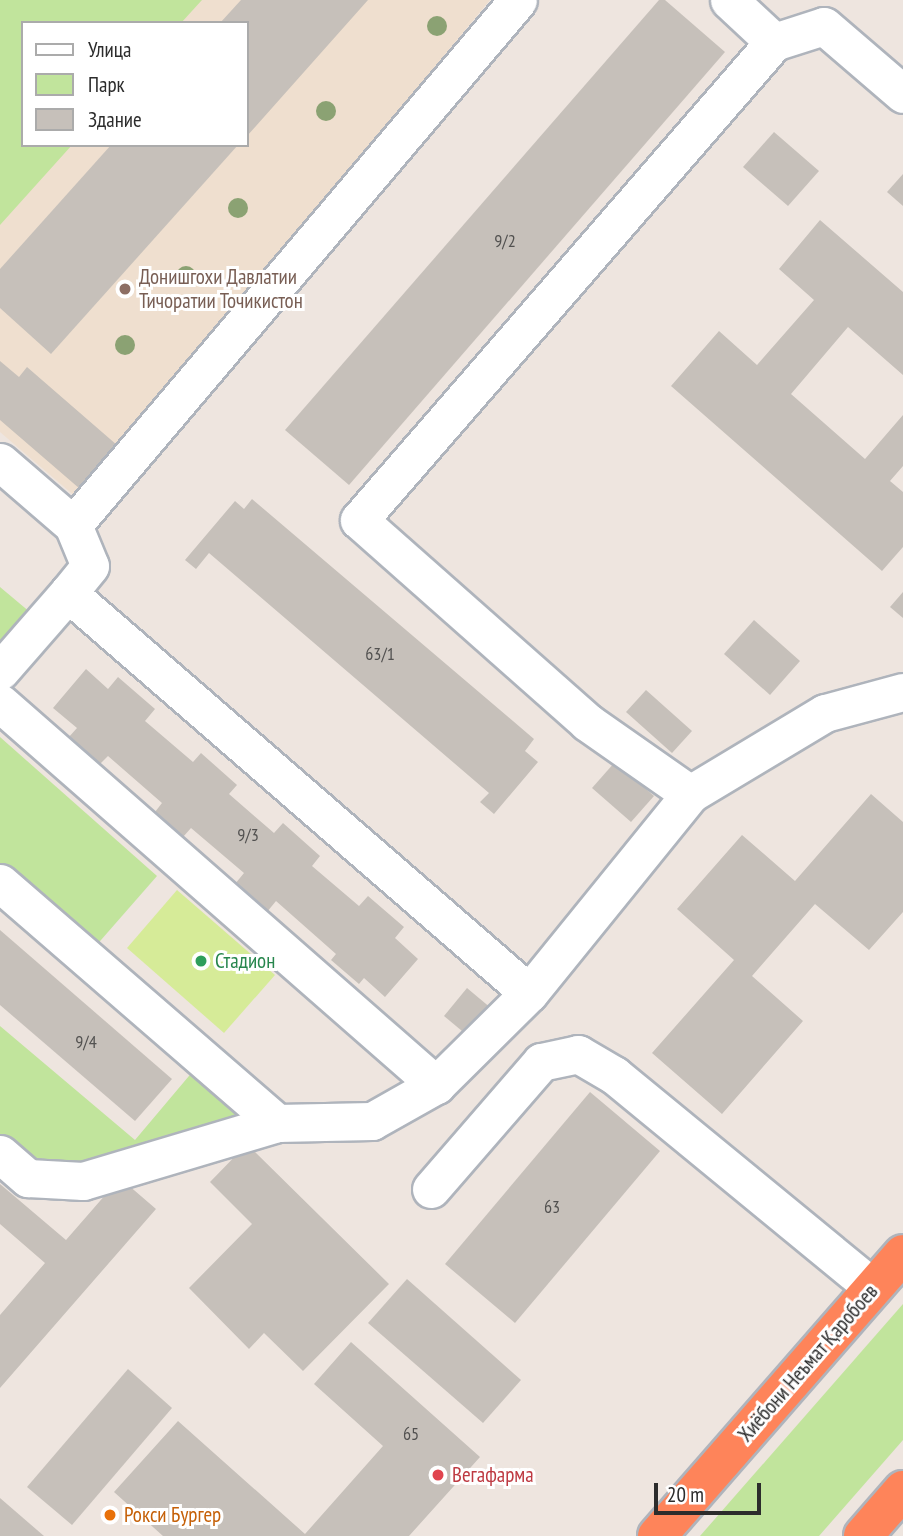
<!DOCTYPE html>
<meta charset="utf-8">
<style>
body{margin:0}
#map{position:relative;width:903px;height:1536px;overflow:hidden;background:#eee5df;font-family:"PT Sans Narrow",sans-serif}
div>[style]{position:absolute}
.education>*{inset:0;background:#efdfcf}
.green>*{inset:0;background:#c1e49c}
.pitch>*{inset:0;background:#d6eb98}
.building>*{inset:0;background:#c6c0ba}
.roads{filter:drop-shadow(2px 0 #afb4bc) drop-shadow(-2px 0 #afb4bc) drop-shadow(0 2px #afb4bc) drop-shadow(0 -2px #afb4bc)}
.minor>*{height:37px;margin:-18.5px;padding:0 18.5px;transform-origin:18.5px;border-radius:18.5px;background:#fff}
.highway>*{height:38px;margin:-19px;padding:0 19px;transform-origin:19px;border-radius:19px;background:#fe845a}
.trees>*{width:20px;height:20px;margin:-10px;border-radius:50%;background:#8ba273}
.dots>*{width:19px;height:19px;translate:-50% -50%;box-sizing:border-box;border:4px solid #fff;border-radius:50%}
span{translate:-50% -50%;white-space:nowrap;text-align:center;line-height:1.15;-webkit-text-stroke:6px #fff;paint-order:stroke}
.number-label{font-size:18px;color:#525150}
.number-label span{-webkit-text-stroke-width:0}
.education-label{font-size:21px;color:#785e54}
.left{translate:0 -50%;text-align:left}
.leisure-label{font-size:21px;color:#27864d}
.street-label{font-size:21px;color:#2c2c2c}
.health-label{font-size:21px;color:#be3a42}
.food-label{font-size:21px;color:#c56008}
.legend{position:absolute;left:21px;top:21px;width:228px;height:126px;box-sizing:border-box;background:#fff;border:2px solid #ababab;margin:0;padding:9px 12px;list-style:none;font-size:21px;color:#2c2c2c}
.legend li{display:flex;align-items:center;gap:14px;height:35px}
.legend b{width:35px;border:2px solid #ababab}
.scale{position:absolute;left:654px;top:1483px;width:107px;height:32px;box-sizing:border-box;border:4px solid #2c2c2c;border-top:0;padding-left:9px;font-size:21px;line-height:24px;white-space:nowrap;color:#2c2c2c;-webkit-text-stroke:5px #fff;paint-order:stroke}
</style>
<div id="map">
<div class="education">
<i style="clip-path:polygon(evenodd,0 0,490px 0,77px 498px,0 432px,0 0,23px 23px,247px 23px,247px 145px,23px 145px,23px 23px)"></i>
</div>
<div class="green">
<i style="clip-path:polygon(0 0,202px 0,181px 23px,23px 23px,23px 145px,72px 145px,0 225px)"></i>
<i style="clip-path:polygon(0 587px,31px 613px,0 649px)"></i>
<i style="clip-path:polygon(0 737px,157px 876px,94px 948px,0 865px)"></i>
<i style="clip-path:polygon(0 1026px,135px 1140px,194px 1070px,253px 1120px,95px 1169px,48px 1167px,18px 1152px,0 1136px)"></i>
<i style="clip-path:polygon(903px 1304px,903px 1440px,819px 1536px,700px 1536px)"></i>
</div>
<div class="pitch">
<i style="clip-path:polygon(177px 890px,275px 975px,224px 1033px,127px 948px)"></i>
</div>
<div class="building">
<i style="clip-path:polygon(241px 0,368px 0,247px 136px,247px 23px,220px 23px)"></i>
<i style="clip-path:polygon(659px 0,665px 0,725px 52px,349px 485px,285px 430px)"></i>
<i style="clip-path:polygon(774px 132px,819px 171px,788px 206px,743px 167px)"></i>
<i style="clip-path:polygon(111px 145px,238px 145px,51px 354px,0 308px,0 269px)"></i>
<i style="clip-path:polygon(903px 174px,903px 206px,887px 192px)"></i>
<i style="clip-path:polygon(820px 220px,903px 292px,903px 375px,848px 327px,791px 394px,865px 459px,903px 415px,903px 466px,890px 481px,903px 492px,903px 547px,882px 571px,671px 386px,719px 331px,757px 365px,814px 300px,779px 269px)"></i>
<i style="clip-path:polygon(0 361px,19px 377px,27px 367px,125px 452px,87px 495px,0 420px)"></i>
<i style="clip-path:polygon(252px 499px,534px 739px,525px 751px,538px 762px,494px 814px,480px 802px,489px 793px,209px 553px,196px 569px,185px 560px,235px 501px,244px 509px)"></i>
<i style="clip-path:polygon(903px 592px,903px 618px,890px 607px)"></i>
<i style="clip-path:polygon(754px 620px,800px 661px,770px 695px,724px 654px)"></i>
<i style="clip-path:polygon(86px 669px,108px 689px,118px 677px,155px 709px,145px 721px,193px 762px,201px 753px,237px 785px,229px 794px,274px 833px,283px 823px,320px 856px,312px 866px,359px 906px,368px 896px,404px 927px,395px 938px,418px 959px,385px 997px,364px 978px,359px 984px,331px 960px,336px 954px,276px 901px,267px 912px,235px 884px,244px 873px,191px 828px,183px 837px,155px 812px,162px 803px,108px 756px,99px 765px,68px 738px,77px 728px,53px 708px)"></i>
<i style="clip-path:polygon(646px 690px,692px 731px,672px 753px,626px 712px)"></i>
<i style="clip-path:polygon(615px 762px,654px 796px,631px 822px,592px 788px)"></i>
<i style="clip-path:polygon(871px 794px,903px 822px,903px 912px,869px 950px,815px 904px,752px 976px,803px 1021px,722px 1114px,652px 1053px,734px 960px,677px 909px,742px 835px,795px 881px)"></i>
<i style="clip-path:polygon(0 930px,172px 1079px,135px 1121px,0 1005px)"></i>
<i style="clip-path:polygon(467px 988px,492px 1009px,468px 1036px,444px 1016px)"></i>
<i style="clip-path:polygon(590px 1092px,660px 1151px,515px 1323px,445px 1264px)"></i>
<i style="clip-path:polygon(247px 1144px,389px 1284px,303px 1371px,264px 1333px,249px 1349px,189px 1288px,252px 1224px,210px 1182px)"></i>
<i style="clip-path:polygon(120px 1178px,156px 1209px,0 1388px,0 1315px,45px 1263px,0 1224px,0 1184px,66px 1240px)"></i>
<i style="clip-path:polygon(407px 1279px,521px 1380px,483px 1423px,368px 1323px)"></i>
<i style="clip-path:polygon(351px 1342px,480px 1457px,409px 1536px,163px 1536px,114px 1492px,178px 1421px,305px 1534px,383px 1446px,314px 1384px)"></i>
<i style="clip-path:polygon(128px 1369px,172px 1408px,72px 1525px,27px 1487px)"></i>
<i style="clip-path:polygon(0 1498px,44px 1536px,0 1536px)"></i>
</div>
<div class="roads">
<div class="minor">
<i style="left:729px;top:0;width:62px;rotate:43deg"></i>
<i style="left:774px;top:42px;width:633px;rotate:130.96deg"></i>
<i style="left:359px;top:520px;width:305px;rotate:41.5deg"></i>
<i style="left:587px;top:722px;width:126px;rotate:35deg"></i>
<i style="left:690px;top:794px;width:157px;rotate:-31deg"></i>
<i style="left:825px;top:713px;width:81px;rotate:-15.1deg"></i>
<i style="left:774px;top:42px;width:52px;rotate:-17.7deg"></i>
<i style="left:824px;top:26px;width:104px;rotate:40.7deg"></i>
<i style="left:0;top:462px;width:96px;rotate:40.8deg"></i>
<i style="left:73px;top:525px;width:44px;rotate:67.5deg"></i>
<i style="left:90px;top:566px;width:35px;rotate:129deg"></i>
<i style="left:68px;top:593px;width:610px;rotate:40.95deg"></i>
<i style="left:73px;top:525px;width:688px;rotate:-49.71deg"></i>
<i style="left:0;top:671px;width:103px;rotate:-48.9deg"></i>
<i style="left:0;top:703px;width:580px;rotate:41.22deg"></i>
<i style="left:0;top:883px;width:367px;rotate:40.9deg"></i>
<i style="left:277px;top:1123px;width:95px;rotate:-1.2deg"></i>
<i style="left:372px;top:1121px;width:73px;rotate:-29.4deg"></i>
<i style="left:436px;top:1085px;width:131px;rotate:-44.7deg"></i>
<i style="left:529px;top:993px;width:256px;rotate:-51deg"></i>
<i style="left:0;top:1154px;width:37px;rotate:41deg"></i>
<i style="left:28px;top:1178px;width:55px;rotate:3.1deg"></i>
<i style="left:83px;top:1181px;width:202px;rotate:-16.6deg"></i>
<i style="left:431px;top:1189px;width:168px;rotate:-49.1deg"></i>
<i style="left:541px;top:1062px;width:38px;rotate:-12deg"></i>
<i style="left:578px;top:1054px;width:42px;rotate:30.3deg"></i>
<i style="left:614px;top:1075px;width:335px;rotate:39.4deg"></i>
</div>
<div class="highway">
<i style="left:657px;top:1536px;width:374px;rotate:-48.9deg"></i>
<i style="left:863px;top:1536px;width:61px;rotate:-49deg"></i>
</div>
</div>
<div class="trees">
<i style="left:437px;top:26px"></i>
<i style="left:326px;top:111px"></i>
<i style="left:238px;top:208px"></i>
<i style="left:186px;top:276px"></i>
<i style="left:125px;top:345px"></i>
</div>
<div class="dots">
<i style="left:125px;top:289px;background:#8d6e63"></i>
<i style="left:201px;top:961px;background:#2e9e5b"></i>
<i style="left:438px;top:1475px;background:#e0444e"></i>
<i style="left:110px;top:1515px;background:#e8710a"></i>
</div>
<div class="number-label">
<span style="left:505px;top:241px">9/2</span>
<span style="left:380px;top:654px">63/1</span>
<span style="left:248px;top:835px">9/3</span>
<span style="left:86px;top:1042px">9/4</span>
<span style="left:552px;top:1207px">63</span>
<span style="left:411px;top:1434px">65</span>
</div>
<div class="education-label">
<span class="left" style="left:139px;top:289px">Донишгохи Давлатии<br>Тичоратии Точикистон</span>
</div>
<div class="leisure-label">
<span class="left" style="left:215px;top:961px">Стадион</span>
</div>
<div class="street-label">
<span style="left:808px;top:1363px;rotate:-49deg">Хиёбони Неъмат Қаробоев</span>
</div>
<div class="health-label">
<span class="left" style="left:452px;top:1475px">Вегафарма</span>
</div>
<div class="food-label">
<span class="left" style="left:124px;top:1515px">Рокси Бургер</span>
</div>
<ul class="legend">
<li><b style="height:9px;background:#fff"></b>Улица</li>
<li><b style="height:19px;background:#c1e49c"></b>Парк</li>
<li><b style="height:19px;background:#c6c0ba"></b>Здание</li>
</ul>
<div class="scale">20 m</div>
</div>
